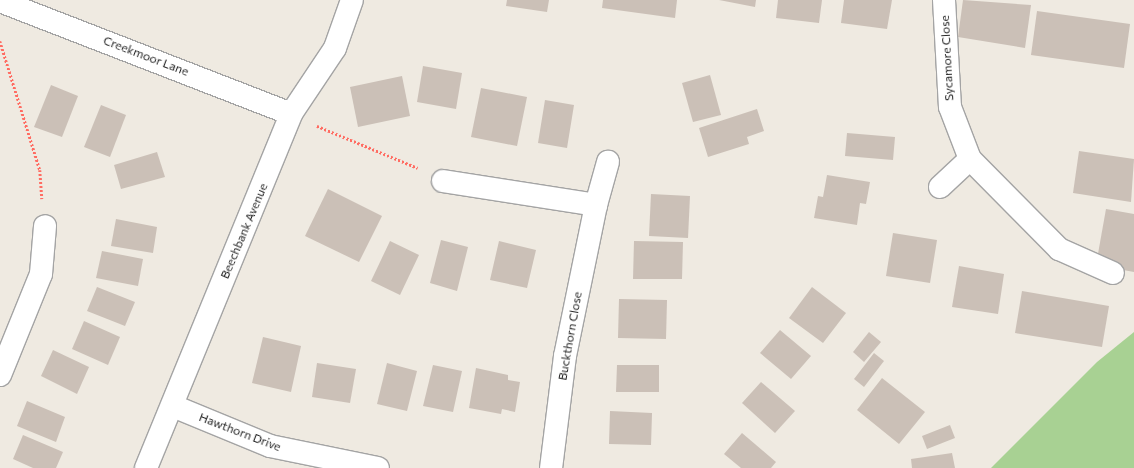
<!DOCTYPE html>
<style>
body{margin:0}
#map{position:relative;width:1134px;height:468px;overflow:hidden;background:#efeae1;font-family:Commissioner,sans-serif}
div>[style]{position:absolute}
.forest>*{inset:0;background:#a8d193}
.building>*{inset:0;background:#cbc0b7}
.path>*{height:2.5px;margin-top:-1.25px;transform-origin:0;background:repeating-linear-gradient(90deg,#ff6c62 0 2px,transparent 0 4px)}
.roads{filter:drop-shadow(1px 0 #a4a4a4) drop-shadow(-1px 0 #a4a4a4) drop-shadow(0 1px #a4a4a4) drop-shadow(0 -1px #a4a4a4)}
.minor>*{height:22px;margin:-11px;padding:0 11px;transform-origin:11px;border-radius:11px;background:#fff}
span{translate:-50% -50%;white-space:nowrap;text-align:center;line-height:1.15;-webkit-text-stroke:3px #fff;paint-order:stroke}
.street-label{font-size:12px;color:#1d1d1d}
</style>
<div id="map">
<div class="forest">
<i style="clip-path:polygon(1134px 332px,1134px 468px,991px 468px,1097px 362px)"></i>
</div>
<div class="building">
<i style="clip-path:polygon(507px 0,549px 0,547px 12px,506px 6px)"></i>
<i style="clip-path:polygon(603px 0,677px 0,675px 18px,602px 8px)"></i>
<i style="clip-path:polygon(719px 0,756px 0,755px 7px)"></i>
<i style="clip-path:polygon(778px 0,822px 0,819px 23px,776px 18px)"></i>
<i style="clip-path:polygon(844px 0,892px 0,887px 29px,841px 23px)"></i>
<i style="clip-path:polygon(963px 0,1031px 5px,1025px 48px,958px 37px)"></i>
<i style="clip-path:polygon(1037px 11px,1130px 24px,1124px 68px,1031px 55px)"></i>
<i style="clip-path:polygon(423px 66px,462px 73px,456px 109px,417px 102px)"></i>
<i style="clip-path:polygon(710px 75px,721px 115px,693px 122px,682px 83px)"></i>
<i style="clip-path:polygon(402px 76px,410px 116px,358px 127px,350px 87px)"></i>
<i style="clip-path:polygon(51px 85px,78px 96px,62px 137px,34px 127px)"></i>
<i style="clip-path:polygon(481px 88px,527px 97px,517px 146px,471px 137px)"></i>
<i style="clip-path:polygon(545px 100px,574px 105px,567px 148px,538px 143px)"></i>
<i style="clip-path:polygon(101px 105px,126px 115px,110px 157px,84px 147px)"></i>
<i style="clip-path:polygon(757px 109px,764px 131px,747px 137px,749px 144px,708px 157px,699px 128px)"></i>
<i style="clip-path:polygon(847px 133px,895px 137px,893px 160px,845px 156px)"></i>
<i style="clip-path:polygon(1079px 151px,1134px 159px,1131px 202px,1073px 193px)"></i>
<i style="clip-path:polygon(157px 152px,165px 177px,121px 189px,114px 165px)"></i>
<i style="clip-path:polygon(827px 175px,870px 182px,866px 204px,860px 203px,857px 225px,814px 218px,818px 196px,823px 197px)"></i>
<i style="clip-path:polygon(328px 189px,382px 216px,359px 262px,305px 236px)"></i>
<i style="clip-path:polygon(651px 194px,690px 196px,688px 238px,649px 236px)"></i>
<i style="clip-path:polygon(1106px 209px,1134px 214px,1134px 272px,1096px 265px)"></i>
<i style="clip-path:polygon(116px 219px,157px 227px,153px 253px,111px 246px)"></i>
<i style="clip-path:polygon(893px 233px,937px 240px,930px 283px,886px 276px)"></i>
<i style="clip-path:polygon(441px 240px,468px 247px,457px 291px,430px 283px)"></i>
<i style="clip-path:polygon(390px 241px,419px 255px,400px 295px,371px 281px)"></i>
<i style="clip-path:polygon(499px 241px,536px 250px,527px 288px,490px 280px)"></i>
<i style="clip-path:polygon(634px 241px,683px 242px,682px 279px,633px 279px)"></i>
<i style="clip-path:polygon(102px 251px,143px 259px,138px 286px,96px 278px)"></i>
<i style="clip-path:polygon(959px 266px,1004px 274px,998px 314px,952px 307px)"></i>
<i style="clip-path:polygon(97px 287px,135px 302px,125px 326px,87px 311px)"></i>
<i style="clip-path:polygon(812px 287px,846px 313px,823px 343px,789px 318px)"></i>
<i style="clip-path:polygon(1022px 291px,1109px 306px,1102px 347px,1015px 333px)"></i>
<i style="clip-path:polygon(619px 299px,667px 300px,666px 339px,618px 338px)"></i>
<i style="clip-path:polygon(84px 321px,120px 337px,108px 365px,72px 349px)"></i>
<i style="clip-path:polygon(780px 330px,811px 356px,791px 379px,760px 353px)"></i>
<i style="clip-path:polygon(869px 332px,881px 342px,864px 362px,853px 352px)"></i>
<i style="clip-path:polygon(263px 337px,301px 346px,291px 392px,252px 383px)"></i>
<i style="clip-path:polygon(53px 350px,89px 367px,77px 394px,41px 376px)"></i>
<i style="clip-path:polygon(874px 353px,884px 361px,864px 387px,854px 379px)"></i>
<i style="clip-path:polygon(317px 363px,356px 369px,350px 403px,312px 397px)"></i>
<i style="clip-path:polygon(387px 363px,417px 371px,407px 411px,377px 404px)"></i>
<i style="clip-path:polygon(433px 365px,462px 371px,453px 412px,423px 406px)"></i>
<i style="clip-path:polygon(617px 365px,659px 365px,659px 392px,616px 392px)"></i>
<i style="clip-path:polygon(476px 368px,508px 375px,508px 380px,520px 382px,515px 412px,502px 409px,501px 414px,469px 408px)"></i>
<i style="clip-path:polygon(882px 378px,925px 412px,899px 444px,857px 410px)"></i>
<i style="clip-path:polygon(761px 382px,795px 411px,775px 433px,742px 403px)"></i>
<i style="clip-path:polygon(27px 401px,65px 417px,56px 442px,17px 426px)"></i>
<i style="clip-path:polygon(610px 411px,652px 413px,651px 445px,609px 444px)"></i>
<i style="clip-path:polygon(950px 425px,955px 438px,927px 449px,922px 436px)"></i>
<i style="clip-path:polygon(742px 433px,776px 462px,771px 468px,741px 468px,724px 454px)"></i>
<i style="clip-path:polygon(23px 435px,63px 452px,56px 468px,33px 468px,13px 459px)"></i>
<i style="clip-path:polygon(952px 453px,955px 468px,912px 468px,911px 459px)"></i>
</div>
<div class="path">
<i style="left:0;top:41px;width:135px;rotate:72.8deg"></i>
<i style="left:40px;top:170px;width:29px;rotate:86deg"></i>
<i style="left:317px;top:126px;width:109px;rotate:22.6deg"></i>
</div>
<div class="roads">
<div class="minor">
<i style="left:944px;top:0;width:107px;rotate:86.8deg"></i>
<i style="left:950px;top:107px;width:56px;rotate:69deg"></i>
<i style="left:970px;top:159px;width:127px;rotate:45.3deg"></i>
<i style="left:1059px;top:249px;width:59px;rotate:24deg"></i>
<i style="left:0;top:1px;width:312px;rotate:21.2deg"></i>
<i style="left:443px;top:181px;width:155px;rotate:8.9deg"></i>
<i style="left:596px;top:205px;width:154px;rotate:101.6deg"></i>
<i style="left:565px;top:356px;width:113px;rotate:97.1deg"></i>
<i style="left:940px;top:187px;width:41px;rotate:-43deg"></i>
<i style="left:596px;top:205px;width:45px;rotate:-74.4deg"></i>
<i style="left:0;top:375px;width:109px;rotate:-67.9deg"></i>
<i style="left:41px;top:274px;width:48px;rotate:-85.2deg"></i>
<i style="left:173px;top:406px;width:105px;rotate:22.4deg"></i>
<i style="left:270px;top:446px;width:110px;rotate:11.5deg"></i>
<i style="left:146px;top:468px;width:383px;rotate:-67.7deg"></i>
<i style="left:291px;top:114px;width:79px;rotate:-56.3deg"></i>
<i style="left:335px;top:48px;width:51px;rotate:-70.5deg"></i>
</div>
</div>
<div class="street-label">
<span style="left:146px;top:56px;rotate:21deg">Creekmoor Lane</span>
<span style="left:947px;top:58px;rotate:-93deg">Sycamore Close</span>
<span style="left:244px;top:231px;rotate:-67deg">Beechbank Avenue</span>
<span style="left:570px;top:336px;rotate:-80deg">Buckthorn Close</span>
<span style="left:240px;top:432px;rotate:21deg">Hawthorn Drive</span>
</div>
</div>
